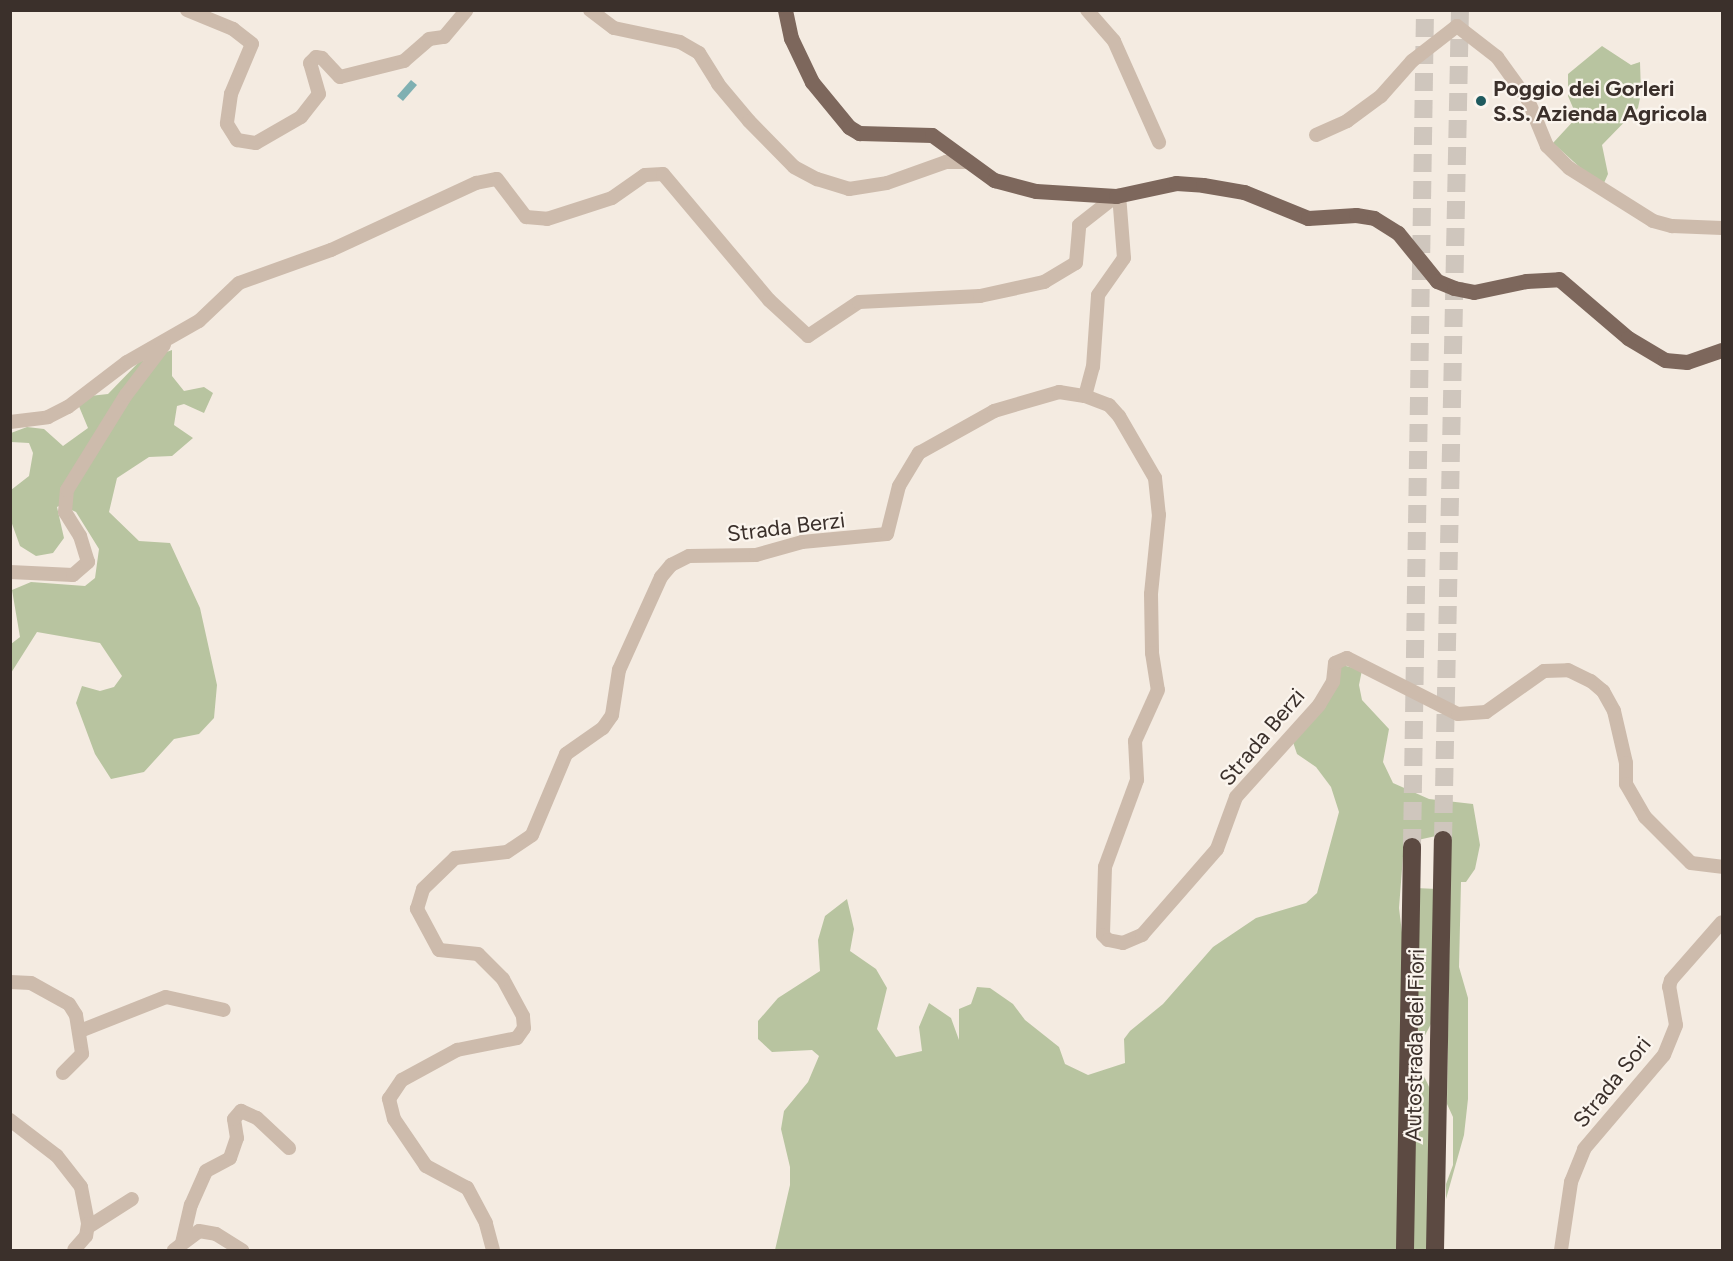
<!DOCTYPE html>
<style>
body{margin:0}
#map{position:relative;width:1733px;height:1261px;overflow:hidden;background:#f4ebe1;font-family:Figtree,sans-serif}
div>[style]{position:absolute}
.green>*{inset:0;background:#b8c4a0}
.water>*{inset:0;background:#7fb0b2}
.highway-tunnel>*{height:18px;margin-top:-9px;transform-origin:0;background:repeating-linear-gradient(90deg,#cfc6bd 0 18px,transparent 0 27px)}
.minor>*{height:14px;margin:-7px;padding:0 7px;transform-origin:7px;border-radius:7px;background:#cdbbac}
.major>*{height:15px;margin:-7.5px;padding:0 7.5px;transform-origin:7.5px;border-radius:7.5px;background:#7d675c}
.highway>*{height:18px;margin:-9px;padding:0 9px;transform-origin:9px;border-radius:9px;background:#5c4a42}
.dots>*{width:16px;height:16px;translate:-50% -50%;box-sizing:border-box;border:3px solid #fbf5ee;border-radius:50%}
span{translate:-50% -50%;white-space:nowrap;text-align:center;line-height:1.15;-webkit-text-stroke:4.5px #fbf5ee;paint-order:stroke}
.poi-label{font-size:22px;color:#3b302b;font-weight:700}
.left{translate:0 -50%;text-align:left}
.street-label{font-size:22px;color:#3b302b}
.frame{position:absolute;inset:0;border:12px solid #3b302b;pointer-events:none}
</style>
<div id="map">
<div class="green">
<i style="clip-path:polygon(1602px 46px,1631px 65px,1640px 62px,1641px 93px,1638px 108px,1602px 145px,1608px 174px,1604px 183px,1595px 181px,1553px 143px,1577px 117px,1568px 96px,1568px 74px)"></i>
<i style="clip-path:polygon(172px 350px,172px 376px,184px 391px,204px 387px,213px 393px,204px 413px,184px 404px,177px 406px,174px 425px,193px 438px,172px 456px,149px 457px,117px 478px,109px 512px,139px 541px,170px 543px,200px 608px,217px 685px,214px 718px,199px 734px,174px 739px,144px 772px,111px 779px,95px 754px,76px 703px,82px 686px,100px 691px,114px 687px,122px 676px,100px 643px,37px 632px,11px 673px,11px 644px,20px 637px,12px 590px,31px 582px,85px 586px,95px 578px,99px 549px,76px 512px,61px 505px,57px 507px,64px 538px,53px 553px,36px 556px,20px 546px,11px 521px,11px 490px,29px 476px,33px 453px,29px 443px,11px 442px,11px 433px,27px 427px,44px 429px,63px 446px,88px 428px,78px 404px,90px 396px,108px 394px,139px 362px)"></i>
<i style="clip-path:polygon(1342px 665px,1362px 670px,1359px 685px,1362px 700px,1389px 729px,1383px 762px,1393px 783px,1429px 799px,1473px 804px,1480px 845px,1475px 869px,1466px 882px,1461px 882px,1459px 967px,1468px 998px,1468px 1099px,1464px 1135px,1446px 1199px,1446px 1184px,1453px 1165px,1453px 1117px,1447px 1104px,1451px 837px,1436px 836px,1404px 843px,1399px 908px,1403px 941px,1398px 1250px,775px 1250px,790px 1185px,790px 1167px,781px 1129px,784px 1111px,808px 1082px,819px 1056px,812px 1050px,772px 1052px,758px 1039px,758px 1021px,778px 998px,820px 971px,818px 940px,825px 916px,847px 899px,854px 929px,850px 951px,876px 969px,887px 988px,877px 1029px,896px 1057px,922px 1051px,919px 1027px,929px 1003px,951px 1018px,959px 1040px,959px 1009px,971px 1004px,977px 987px,990px 988px,1013px 1004px,1025px 1020px,1059px 1047px,1065px 1064px,1088px 1075px,1125px 1063px,1124px 1039px,1130px 1031px,1163px 1004px,1213px 947px,1256px 918px,1306px 903px,1317px 893px,1339px 812px,1331px 787px,1316px 767px,1297px 754px,1293px 742px)"></i>
<i style="clip-path:polygon(1416px 888px,1437px 889px,1432px 1022px,1423px 1039px,1414px 1022px)"></i>
<i style="clip-path:polygon(1423px 1074px,1431px 1091px,1430px 1250px,1411px 1250px,1414px 1090px)"></i>
</div>
<div class="water">
<i style="clip-path:polygon(411px 80px,417px 85px,403px 101px,397px 96px)"></i>
</div>
<div class="highway-tunnel">
<i style="left:1443px;top:840px;width:830px;rotate:-88.83deg"></i>
<i style="left:1412px;top:847px;width:837px;rotate:-89.11deg"></i>
</div>
<div class="minor">
<i style="left:187px;top:10px;width:50px;rotate:22.4deg"></i>
<i style="left:233px;top:29px;width:24px;rotate:38deg"></i>
<i style="left:252px;top:44px;width:54px;rotate:112.8deg"></i>
<i style="left:231px;top:94px;width:30px;rotate:98deg"></i>
<i style="left:227px;top:124px;width:19px;rotate:58deg"></i>
<i style="left:237px;top:140px;width:19px;rotate:9deg"></i>
<i style="left:256px;top:143px;width:52px;rotate:-30deg"></i>
<i style="left:301px;top:117px;width:29px;rotate:-52deg"></i>
<i style="left:319px;top:94px;width:32px;rotate:-106deg"></i>
<i style="left:310px;top:63px;width:8px;rotate:-45deg"></i>
<i style="left:316px;top:57px;width:6px;rotate:9deg"></i>
<i style="left:322px;top:58px;width:26px;rotate:47deg"></i>
<i style="left:340px;top:77px;width:66px;rotate:-14deg"></i>
<i style="left:404px;top:61px;width:33px;rotate:-41deg"></i>
<i style="left:429px;top:39px;width:15px;rotate:-8deg"></i>
<i style="left:444px;top:37px;width:35px;rotate:-50deg"></i>
<i style="left:590px;top:10px;width:30px;rotate:37deg"></i>
<i style="left:614px;top:28px;width:67px;rotate:12deg"></i>
<i style="left:680px;top:42px;width:22px;rotate:30deg"></i>
<i style="left:699px;top:53px;width:36px;rotate:58deg"></i>
<i style="left:718px;top:84px;width:48px;rotate:50deg"></i>
<i style="left:749px;top:121px;width:64px;rotate:45.6deg"></i>
<i style="left:794px;top:167px;width:26px;rotate:28deg"></i>
<i style="left:817px;top:179px;width:34px;rotate:17deg"></i>
<i style="left:849px;top:189px;width:38px;rotate:-9deg"></i>
<i style="left:887px;top:183px;width:63px;rotate:-19.6deg"></i>
<i style="left:946px;top:162px;width:23px"></i>
<i style="left:1087px;top:10px;width:41px;rotate:48.9deg"></i>
<i style="left:1114px;top:41px;width:111px;rotate:66deg"></i>
<i style="left:1316px;top:135px;width:34px;rotate:-24deg"></i>
<i style="left:1347px;top:121px;width:42px;rotate:-36.3deg"></i>
<i style="left:1381px;top:96px;width:47px;rotate:-48.5deg"></i>
<i style="left:1412px;top:61px;width:57px;rotate:-37.9deg"></i>
<i style="left:1457px;top:26px;width:51px;rotate:37.8deg"></i>
<i style="left:1497px;top:57px;width:53px;rotate:54.2deg"></i>
<i style="left:1528px;top:100px;width:50px;rotate:67.6deg"></i>
<i style="left:1547px;top:146px;width:31px;rotate:45deg"></i>
<i style="left:1569px;top:168px;width:99px;rotate:32.2deg"></i>
<i style="left:1653px;top:221px;width:20px;rotate:15deg"></i>
<i style="left:1672px;top:226px;width:50px;rotate:2.3deg"></i>
<i style="left:1085px;top:396px;width:26px;rotate:21deg"></i>
<i style="left:1109px;top:405px;width:15px;rotate:48deg"></i>
<i style="left:1119px;top:416px;width:72px;rotate:59.9deg"></i>
<i style="left:1155px;top:478px;width:37px;rotate:84deg"></i>
<i style="left:1159px;top:515px;width:79px;rotate:95.8deg"></i>
<i style="left:1151px;top:594px;width:59px;rotate:89deg"></i>
<i style="left:1152px;top:653px;width:37px;rotate:81deg"></i>
<i style="left:1158px;top:690px;width:56px;rotate:114.3deg"></i>
<i style="left:1135px;top:741px;width:39px;rotate:87deg"></i>
<i style="left:1137px;top:780px;width:93px;rotate:110.2deg"></i>
<i style="left:1105px;top:867px;width:68px;rotate:91.7deg"></i>
<i style="left:1103px;top:935px;width:7px;rotate:45deg"></i>
<i style="left:1108px;top:940px;width:15px;rotate:11deg"></i>
<i style="left:1123px;top:943px;width:21px;rotate:-23deg"></i>
<i style="left:1142px;top:935px;width:114px;rotate:-48.9deg"></i>
<i style="left:1217px;top:849px;width:55px;rotate:-69.9deg"></i>
<i style="left:1236px;top:797px;width:124px;rotate:-47.9deg"></i>
<i style="left:1319px;top:705px;width:27px;rotate:-59deg"></i>
<i style="left:1333px;top:682px;width:19px;rotate:-84deg"></i>
<i style="left:1335px;top:663px;width:13px;rotate:-23deg"></i>
<i style="left:1347px;top:658px;width:124px;rotate:26.8deg"></i>
<i style="left:1458px;top:714px;width:28px;rotate:-4deg"></i>
<i style="left:1486px;top:712px;width:71px;rotate:-35.3deg"></i>
<i style="left:1544px;top:671px;width:24px;rotate:-2deg"></i>
<i style="left:1568px;top:670px;width:25px;rotate:26deg"></i>
<i style="left:1591px;top:681px;width:16px;rotate:40deg"></i>
<i style="left:1603px;top:691px;width:23px;rotate:61deg"></i>
<i style="left:1614px;top:711px;width:53px;rotate:77deg"></i>
<i style="left:1626px;top:763px;width:21px;rotate:90deg"></i>
<i style="left:1626px;top:784px;width:38px;rotate:60deg"></i>
<i style="left:1645px;top:817px;width:65px;rotate:45deg"></i>
<i style="left:1691px;top:863px;width:31px;rotate:7deg"></i>
<i style="left:10px;top:422px;width:38px;rotate:-7deg"></i>
<i style="left:48px;top:417px;width:22px;rotate:-27deg"></i>
<i style="left:68px;top:407px;width:74px;rotate:-37.3deg"></i>
<i style="left:127px;top:362px;width:83px;rotate:-29.7deg"></i>
<i style="left:199px;top:321px;width:55px;rotate:-43.5deg"></i>
<i style="left:239px;top:283px;width:98px;rotate:-19.7deg"></i>
<i style="left:331px;top:250px;width:160px;rotate:-24.8deg"></i>
<i style="left:476px;top:183px;width:21px;rotate:-11deg"></i>
<i style="left:497px;top:179px;width:48px;rotate:52.7deg"></i>
<i style="left:526px;top:217px;width:21px;rotate:5deg"></i>
<i style="left:547px;top:219px;width:68px;rotate:-17.9deg"></i>
<i style="left:612px;top:198px;width:40px;rotate:-34.9deg"></i>
<i style="left:645px;top:175px;width:18px;rotate:-3deg"></i>
<i style="left:663px;top:174px;width:165px;rotate:49.9deg"></i>
<i style="left:769px;top:300px;width:53px;rotate:42.7deg"></i>
<i style="left:808px;top:336px;width:61px;rotate:-33.7deg"></i>
<i style="left:859px;top:302px;width:121px;rotate:-2.8deg"></i>
<i style="left:980px;top:296px;width:66px;rotate:-12.3deg"></i>
<i style="left:1044px;top:282px;width:37px;rotate:-31deg"></i>
<i style="left:1076px;top:263px;width:38px;rotate:-85deg"></i>
<i style="left:1079px;top:225px;width:47px;rotate:-38.1deg"></i>
<i style="left:10px;top:572px;width:63px;rotate:2.7deg"></i>
<i style="left:73px;top:575px;width:20px;rotate:-41deg"></i>
<i style="left:88px;top:562px;width:27px;rotate:-107deg"></i>
<i style="left:80px;top:536px;width:28px;rotate:-122deg"></i>
<i style="left:65px;top:512px;width:22px;rotate:-85deg"></i>
<i style="left:67px;top:490px;width:112px;rotate:-58.2deg"></i>
<i style="left:126px;top:395px;width:63px;rotate:-52.8deg"></i>
<i style="left:10px;top:982px;width:21px;rotate:3deg"></i>
<i style="left:31px;top:983px;width:43px;rotate:28.9deg"></i>
<i style="left:69px;top:1004px;width:13px;rotate:58deg"></i>
<i style="left:76px;top:1015px;width:39px;rotate:81deg"></i>
<i style="left:82px;top:1054px;width:27px;rotate:135deg"></i>
<i style="left:80px;top:1031px;width:92px;rotate:-21.6deg"></i>
<i style="left:166px;top:997px;width:59px;rotate:12.6deg"></i>
<i style="left:10px;top:1120px;width:59px;rotate:37.5deg"></i>
<i style="left:57px;top:1156px;width:39px;rotate:52deg"></i>
<i style="left:81px;top:1187px;width:38px;rotate:79deg"></i>
<i style="left:88px;top:1224px;width:12px;rotate:99deg"></i>
<i style="left:86px;top:1236px;width:18px;rotate:131deg"></i>
<i style="left:88px;top:1227px;width:52px;rotate:-32.5deg"></i>
<i style="left:182px;top:1243px;width:39px;rotate:-77deg"></i>
<i style="left:191px;top:1205px;width:37px;rotate:-66deg"></i>
<i style="left:206px;top:1171px;width:27px;rotate:-28deg"></i>
<i style="left:230px;top:1158px;width:21px;rotate:-71deg"></i>
<i style="left:237px;top:1138px;width:19px;rotate:-99deg"></i>
<i style="left:234px;top:1119px;width:11px;rotate:-49deg"></i>
<i style="left:241px;top:1111px;width:17px;rotate:24deg"></i>
<i style="left:257px;top:1118px;width:44px;rotate:43.2deg"></i>
<i style="left:174px;top:1250px;width:31px;rotate:-37deg"></i>
<i style="left:199px;top:1231px;width:17px;rotate:10deg"></i>
<i style="left:216px;top:1234px;width:31px;rotate:32deg"></i>
<i style="left:493px;top:1250px;width:28px;rotate:-105deg"></i>
<i style="left:486px;top:1223px;width:40px;rotate:-118deg"></i>
<i style="left:467px;top:1188px;width:47px;rotate:-151.8deg"></i>
<i style="left:426px;top:1166px;width:57px;rotate:-124.2deg"></i>
<i style="left:394px;top:1119px;width:21px;rotate:-104deg"></i>
<i style="left:389px;top:1099px;width:23px;rotate:-56deg"></i>
<i style="left:402px;top:1080px;width:63px;rotate:-28.6deg"></i>
<i style="left:457px;top:1050px;width:61px;rotate:-11.3deg"></i>
<i style="left:517px;top:1038px;width:12px;rotate:-55deg"></i>
<i style="left:524px;top:1028px;width:12px;rotate:-95deg"></i>
<i style="left:523px;top:1016px;width:42px;rotate:-118.4deg"></i>
<i style="left:503px;top:979px;width:35px;rotate:-135deg"></i>
<i style="left:478px;top:954px;width:39px;rotate:-174deg"></i>
<i style="left:439px;top:950px;width:47px;rotate:-118.2deg"></i>
<i style="left:417px;top:909px;width:21px;rotate:-73deg"></i>
<i style="left:423px;top:889px;width:45px;rotate:-44.1deg"></i>
<i style="left:455px;top:858px;width:52px;rotate:-6.6deg"></i>
<i style="left:507px;top:852px;width:30px;rotate:-34deg"></i>
<i style="left:532px;top:835px;width:88px;rotate:-67.2deg"></i>
<i style="left:566px;top:754px;width:45px;rotate:-35.1deg"></i>
<i style="left:603px;top:728px;width:16px;rotate:-55deg"></i>
<i style="left:612px;top:715px;width:46px;rotate:-81.2deg"></i>
<i style="left:619px;top:670px;width:102px;rotate:-65.7deg"></i>
<i style="left:661px;top:577px;width:16px;rotate:-50deg"></i>
<i style="left:671px;top:565px;width:20px;rotate:-27deg"></i>
<i style="left:689px;top:556px;width:67px;rotate:-0.9deg"></i>
<i style="left:756px;top:555px;width:48px;rotate:-15.8deg"></i>
<i style="left:802px;top:542px;width:85px;rotate:-5.4deg"></i>
<i style="left:887px;top:534px;width:49px;rotate:-76deg"></i>
<i style="left:899px;top:486px;width:39px;rotate:-59deg"></i>
<i style="left:919px;top:453px;width:86px;rotate:-29.2deg"></i>
<i style="left:994px;top:411px;width:68px;rotate:-16.3deg"></i>
<i style="left:1059px;top:392px;width:26px;rotate:9deg"></i>
<i style="left:1085px;top:396px;width:30px;rotate:-75deg"></i>
<i style="left:1093px;top:367px;width:72px;rotate:-86deg"></i>
<i style="left:1098px;top:295px;width:45px;rotate:-54.9deg"></i>
<i style="left:1124px;top:258px;width:63px;rotate:-94.5deg"></i>
<i style="left:1561px;top:1250px;width:69px;rotate:-81.6deg"></i>
<i style="left:1571px;top:1182px;width:35px;rotate:-68deg"></i>
<i style="left:1584px;top:1149px;width:123px;rotate:-49.6deg"></i>
<i style="left:1664px;top:1055px;width:32px;rotate:-68deg"></i>
<i style="left:1676px;top:1025px;width:39px;rotate:-100deg"></i>
<i style="left:1669px;top:987px;width:7px;rotate:-74deg"></i>
<i style="left:1671px;top:980px;width:77px;rotate:-48.7deg"></i>
</div>
<div class="major">
<i style="left:785px;top:10px;width:29px;rotate:78deg"></i>
<i style="left:791px;top:38px;width:49px;rotate:64.5deg"></i>
<i style="left:812px;top:82px;width:58px;rotate:50.6deg"></i>
<i style="left:849px;top:127px;width:12px;rotate:31deg"></i>
<i style="left:859px;top:133px;width:73px;rotate:1.6deg"></i>
<i style="left:932px;top:135px;width:77px;rotate:36deg"></i>
<i style="left:994px;top:180px;width:43px;rotate:14.7deg"></i>
<i style="left:1036px;top:191px;width:80px;rotate:3.6deg"></i>
<i style="left:1116px;top:196px;width:61px;rotate:-12.2deg"></i>
<i style="left:1176px;top:183px;width:27px;rotate:4deg"></i>
<i style="left:1203px;top:185px;width:42px;rotate:9.7deg"></i>
<i style="left:1244px;top:192px;width:69px;rotate:22.1deg"></i>
<i style="left:1308px;top:218px;width:48px;rotate:-3.6deg"></i>
<i style="left:1356px;top:215px;width:18px;rotate:9deg"></i>
<i style="left:1374px;top:218px;width:28px;rotate:32deg"></i>
<i style="left:1398px;top:233px;width:62px;rotate:50.9deg"></i>
<i style="left:1437px;top:281px;width:18px;rotate:22deg"></i>
<i style="left:1454px;top:288px;width:20px;rotate:11deg"></i>
<i style="left:1474px;top:292px;width:53px;rotate:-11.9deg"></i>
<i style="left:1526px;top:281px;width:33px;rotate:-3deg"></i>
<i style="left:1559px;top:279px;width:91px;rotate:40.5deg"></i>
<i style="left:1628px;top:338px;width:43px;rotate:30.7deg"></i>
<i style="left:1665px;top:360px;width:22px;rotate:5deg"></i>
<i style="left:1687px;top:362px;width:37px;rotate:-19deg"></i>
</div>
<div class="highway">
<i style="left:1405px;top:1250px;width:403px;rotate:-89deg"></i>
<i style="left:1435px;top:1250px;width:410px;rotate:-88.9deg"></i>
</div>
<div class="dots">
<i style="left:1481px;top:101px;background:#1f5a5e"></i>
</div>
<div class="poi-label">
<span class="left" style="left:1493px;top:101px">Poggio dei Gorleri<br>S.S. Azienda Agricola</span>
</div>
<div class="street-label">
<span style="left:786px;top:527px;rotate:-7deg">Strada Berzi</span>
<span style="left:1262px;top:737px;rotate:-50deg">Strada Berzi</span>
<span style="left:1415px;top:1045px;rotate:-89deg">Autostrada dei Fiori</span>
<span style="left:1612px;top:1082px;rotate:-51deg">Strada Sori</span>
</div>
<div class="frame"></div>
</div>
